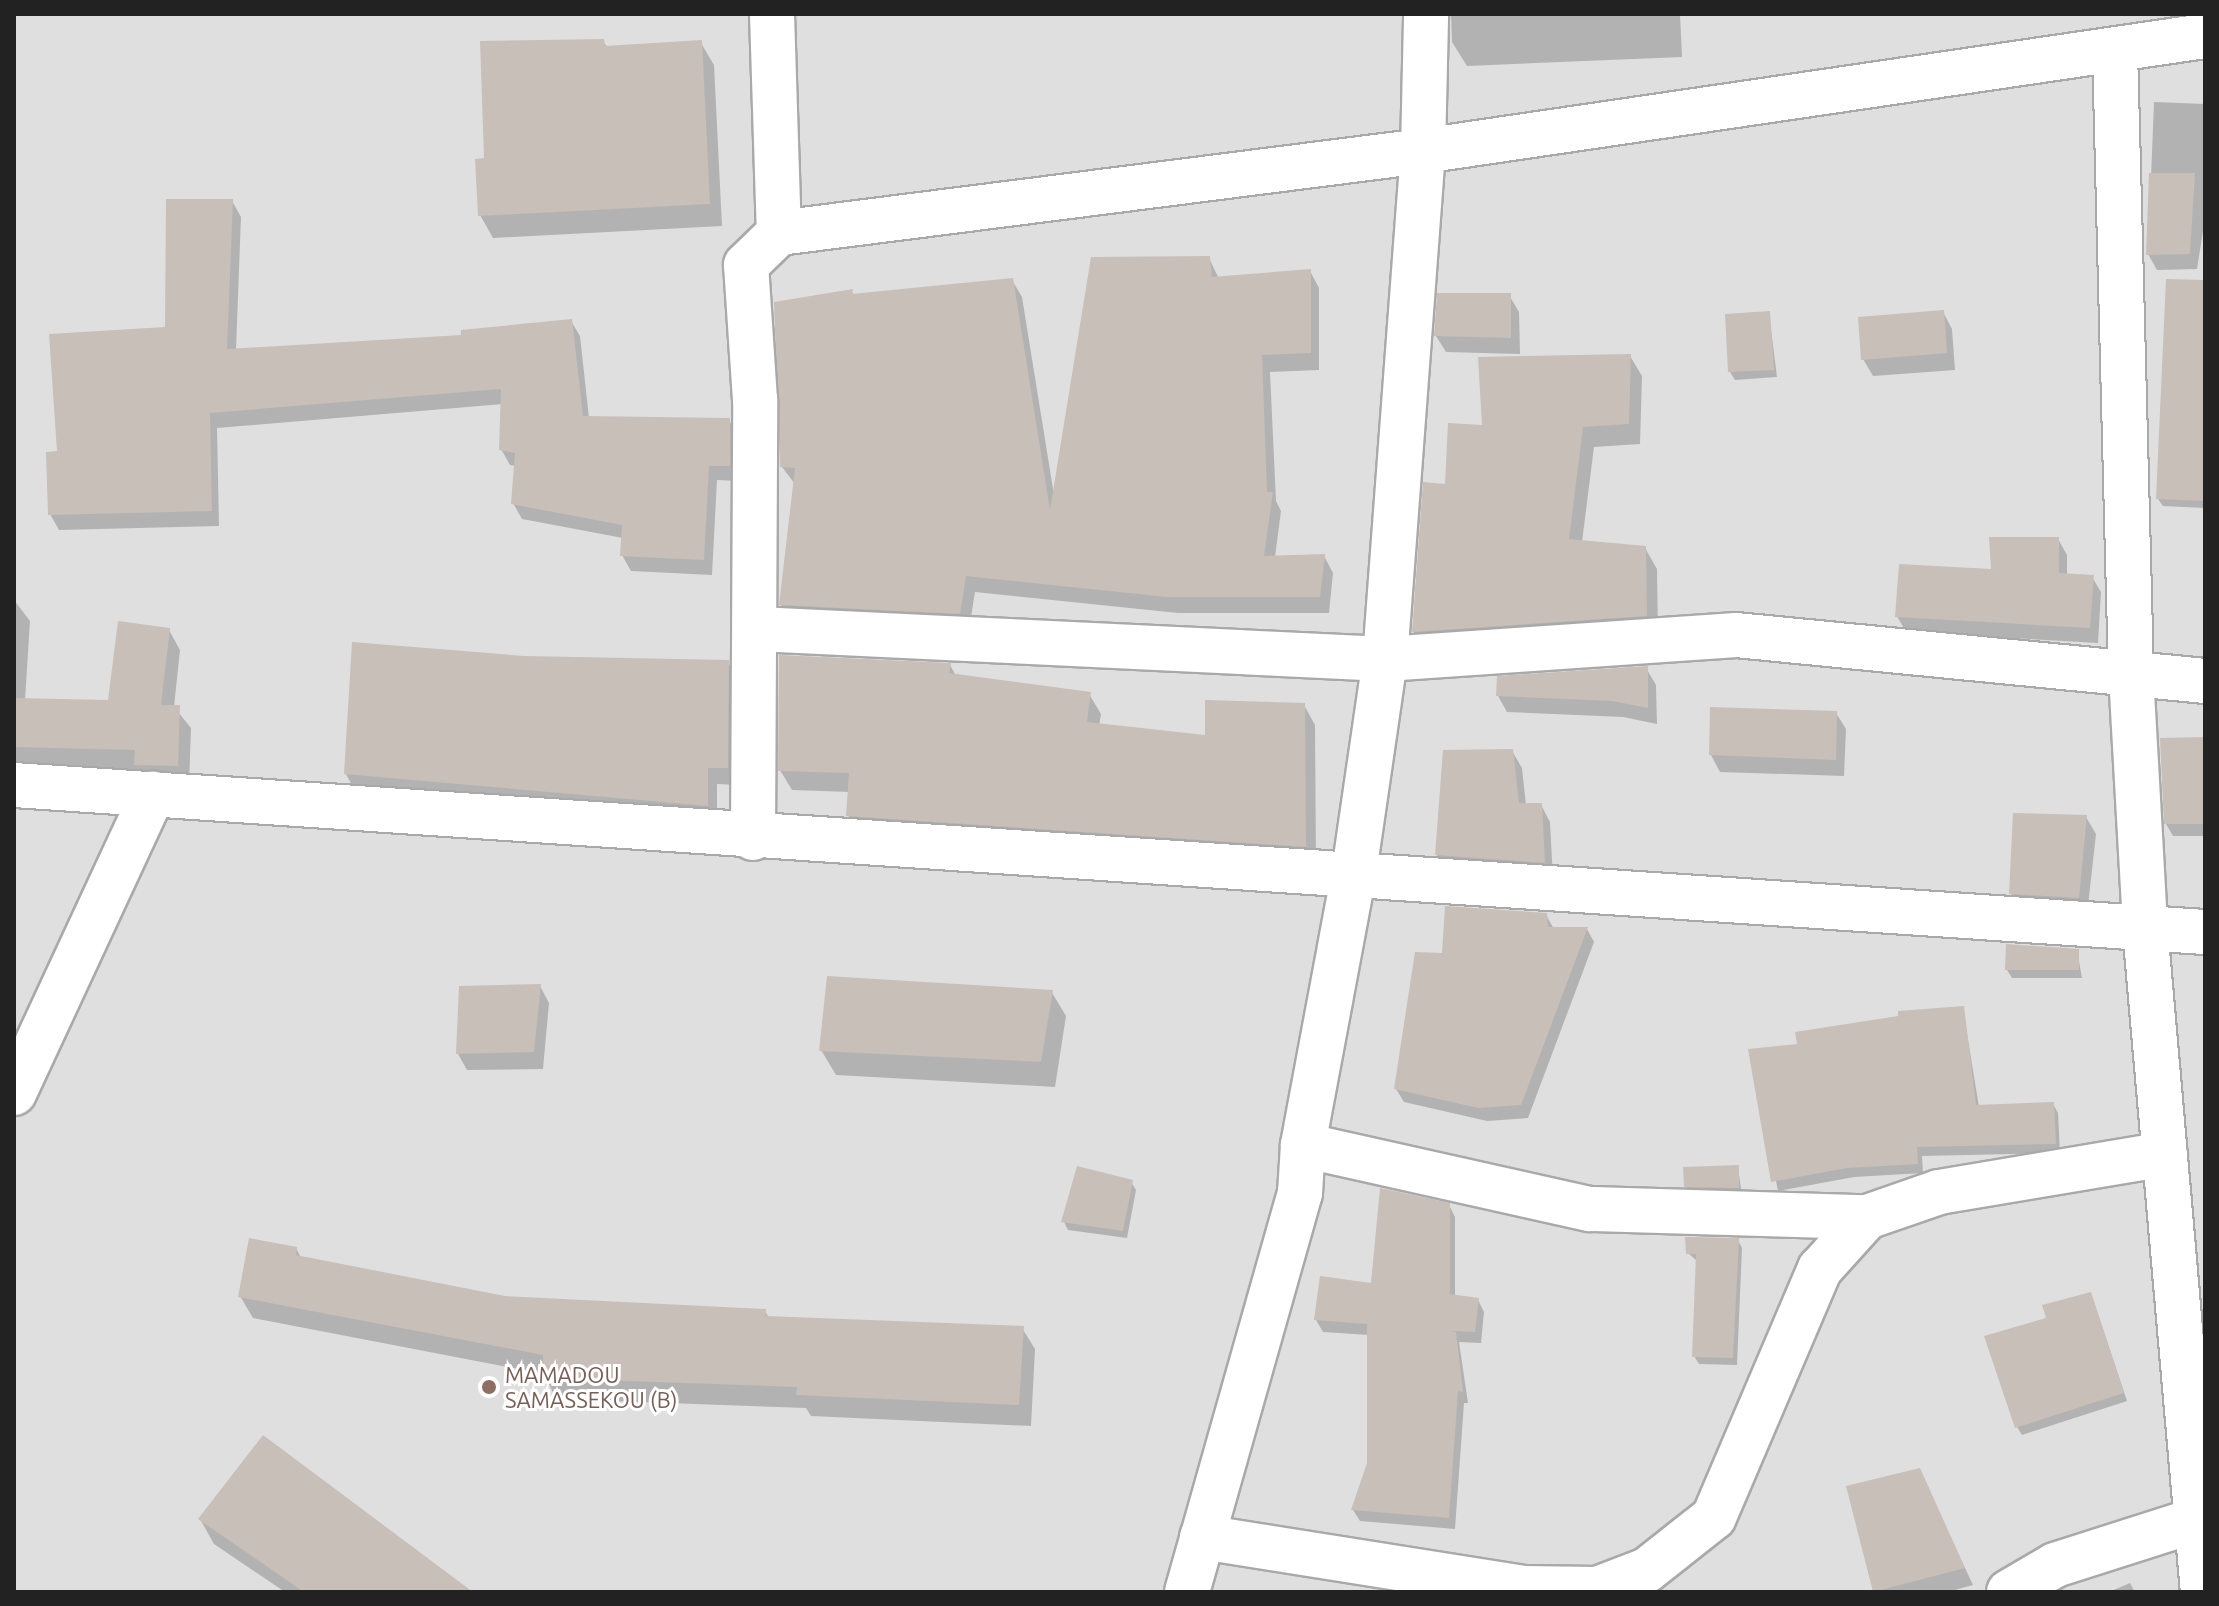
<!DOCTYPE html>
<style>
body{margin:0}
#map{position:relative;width:2219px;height:1606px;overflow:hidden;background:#f2efe9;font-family:Ubuntu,sans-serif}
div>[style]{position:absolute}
.residential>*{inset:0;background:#e0dfdf}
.shadow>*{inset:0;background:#0003}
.building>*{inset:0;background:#c7bfb8}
.roads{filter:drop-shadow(2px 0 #a9a9a9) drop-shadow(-2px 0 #a9a9a9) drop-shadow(0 2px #a9a9a9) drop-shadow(0 -2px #a9a9a9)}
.minor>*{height:44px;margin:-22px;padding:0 22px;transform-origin:22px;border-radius:22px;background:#fff}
.dots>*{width:22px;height:22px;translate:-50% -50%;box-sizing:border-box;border:4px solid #fff;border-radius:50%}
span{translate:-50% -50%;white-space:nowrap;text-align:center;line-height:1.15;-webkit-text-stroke:6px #fff;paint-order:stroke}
.education-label{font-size:22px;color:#785e54}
.left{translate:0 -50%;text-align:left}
.frame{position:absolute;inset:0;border:16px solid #222;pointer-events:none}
</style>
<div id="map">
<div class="residential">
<i style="clip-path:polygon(14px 14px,2205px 14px,2205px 1592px,14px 1592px)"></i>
</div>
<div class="shadow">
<i style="clip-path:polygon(1451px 14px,1680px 14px,1682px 57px,1467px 66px,1452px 42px)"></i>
<i style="clip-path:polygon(603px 41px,608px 48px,701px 43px,714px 65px,722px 226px,493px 238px,480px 215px,487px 160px)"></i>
<i style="clip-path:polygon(2154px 102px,2205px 104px,2205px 218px,2197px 269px,2157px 270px,2148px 254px)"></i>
<i style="clip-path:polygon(232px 201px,241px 217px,236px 350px,464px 337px,571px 321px,580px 336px,589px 418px,729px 420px,738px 436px,738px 481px,717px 480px,712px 575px,631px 571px,622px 555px,623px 538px,522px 519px,513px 503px,516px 466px,510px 465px,501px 449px,503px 404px,217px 428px,219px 526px,59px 530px,50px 514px,59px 453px,167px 329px)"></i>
<i style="clip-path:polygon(1209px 258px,1219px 279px,1310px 271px,1319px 288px,1319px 370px,1270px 372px,1276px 501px,1281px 511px,1275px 557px,1324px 556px,1333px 573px,1329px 613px,1178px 613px,975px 592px,969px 630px,791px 622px,781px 605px,795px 484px,782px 467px,852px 292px,854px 296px,1012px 280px,1022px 297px,1054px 495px)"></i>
<i style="clip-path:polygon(1509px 295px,1519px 312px,1520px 354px,1446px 352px,1436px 336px)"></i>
<i style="clip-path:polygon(1943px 312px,1952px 329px,1955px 370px,1873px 376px,1863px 359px)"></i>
<i style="clip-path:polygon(1769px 313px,1777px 377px,1735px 380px,1730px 372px)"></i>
<i style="clip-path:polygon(2205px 343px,2205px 508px,2163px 506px,2158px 499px)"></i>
<i style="clip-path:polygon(1630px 356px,1642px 376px,1640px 444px,1594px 447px,1582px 542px,1645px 548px,1657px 569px,1658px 636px,1426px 652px,1414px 632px,1447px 486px,1484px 427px)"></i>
<i style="clip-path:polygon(2058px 539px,2067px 555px,2067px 575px,2092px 577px,2101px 592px,2098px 643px,1906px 632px,1897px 616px)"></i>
<i style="clip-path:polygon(14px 600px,30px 621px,25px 700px,110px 702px,169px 630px,180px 650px,174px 707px,191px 728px,189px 786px,148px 785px,139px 770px,14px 766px)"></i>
<i style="clip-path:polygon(524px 658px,728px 662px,737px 679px,737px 785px,717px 784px,717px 822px,355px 791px,346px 774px)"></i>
<i style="clip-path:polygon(950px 665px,956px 676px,1089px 694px,1101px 714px,1099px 726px,1207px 737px,1304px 705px,1315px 725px,1316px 866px,859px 835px,848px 815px,850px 792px,792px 790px,780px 770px)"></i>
<i style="clip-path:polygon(1646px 668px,1656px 685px,1657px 724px,1623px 717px,1507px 712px,1498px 696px)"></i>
<i style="clip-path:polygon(1836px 713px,1846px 729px,1844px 776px,1720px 772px,1711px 755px)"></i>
<i style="clip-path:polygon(2205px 739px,2205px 836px,2173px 836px,2166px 824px)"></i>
<i style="clip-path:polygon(1512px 751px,1522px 768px,1526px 805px,1541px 805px,1550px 822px,1553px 879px,1447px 872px,1437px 855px)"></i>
<i style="clip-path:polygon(2086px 817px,2096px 834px,2087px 915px,2020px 910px,2011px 893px)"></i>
<i style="clip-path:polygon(1546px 915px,1554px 929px,1587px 929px,1594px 942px,1528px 1118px,1487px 1121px,1404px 1102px,1396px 1089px,1444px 955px)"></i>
<i style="clip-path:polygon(2077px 950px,2082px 978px,2012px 978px,2007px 970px)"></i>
<i style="clip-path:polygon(540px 986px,549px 1003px,543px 1069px,467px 1070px,458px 1054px)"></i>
<i style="clip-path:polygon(1051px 991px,1066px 1016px,1055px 1087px,836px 1075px,821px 1050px)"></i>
<i style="clip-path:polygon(1963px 1009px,1979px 1107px,2053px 1104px,2058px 1113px,2060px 1153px,1922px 1156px,1923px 1173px,1854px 1177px,1778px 1191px,1750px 1051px,1799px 1046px)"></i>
<i style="clip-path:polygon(1738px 1167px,1742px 1196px,1690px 1194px,1686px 1186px)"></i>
<i style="clip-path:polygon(1131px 1182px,1136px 1190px,1127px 1238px,1068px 1230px,1064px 1222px)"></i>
<i style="clip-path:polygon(1449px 1205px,1455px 1217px,1455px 1297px,1478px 1300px,1484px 1312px,1481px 1343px,1459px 1342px,1468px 1403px,1464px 1403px,1455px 1529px,1360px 1521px,1353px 1510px,1369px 1463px,1369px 1335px,1323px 1332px,1316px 1320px,1373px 1285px)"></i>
<i style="clip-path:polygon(1738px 1240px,1742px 1248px,1737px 1365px,1699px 1364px,1694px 1356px,1697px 1261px,1688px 1253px)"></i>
<i style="clip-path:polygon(296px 1248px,301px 1258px,504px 1298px,765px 1311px,769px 1318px,1022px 1328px,1035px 1349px,1031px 1426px,811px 1416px,806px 1408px,556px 1399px,544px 1374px,253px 1318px,240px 1296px)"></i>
<i style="clip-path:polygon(2094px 1302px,2127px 1401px,2022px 1435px,2017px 1427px)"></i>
<i style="clip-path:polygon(1919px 1470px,1973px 1585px,1948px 1592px,1875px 1592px,1849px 1488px)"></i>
<i style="clip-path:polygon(200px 1519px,470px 1592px,285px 1592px,214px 1544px)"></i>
<i style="clip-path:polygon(2130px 1583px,2135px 1592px,2109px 1592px)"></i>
</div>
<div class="building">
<i style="clip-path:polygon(604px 39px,605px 46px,702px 40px,710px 204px,478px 216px,475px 159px,484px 158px,480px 41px)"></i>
<i style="clip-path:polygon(2149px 173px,2195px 173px,2190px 254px,2146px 255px)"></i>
<i style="clip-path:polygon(166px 199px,233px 199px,227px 349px,461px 335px,461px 330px,572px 319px,583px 416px,730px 418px,730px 466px,709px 466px,704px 560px,620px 556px,622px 525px,511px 504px,515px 453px,499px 450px,501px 389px,210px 413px,212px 511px,48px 515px,46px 452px,57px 451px,49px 334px,165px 327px)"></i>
<i style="clip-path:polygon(1210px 256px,1212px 277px,1311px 269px,1311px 353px,1262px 355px,1267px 492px,1273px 492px,1264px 556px,1325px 554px,1320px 597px,1167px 597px,966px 576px,960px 614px,779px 605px,795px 468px,780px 467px,774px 302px,853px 289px,852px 294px,1013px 278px,1050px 510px,1091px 257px)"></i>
<i style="clip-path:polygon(2166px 279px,2205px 280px,2205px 501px,2156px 499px)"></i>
<i style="clip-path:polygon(1437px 293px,1511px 293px,1511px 338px,1434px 336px)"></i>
<i style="clip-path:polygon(1944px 310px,1947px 353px,1861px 360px,1858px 317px)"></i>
<i style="clip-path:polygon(1770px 311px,1774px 370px,1728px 372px,1725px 314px)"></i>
<i style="clip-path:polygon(1631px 354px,1629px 424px,1583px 427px,1569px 539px,1646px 546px,1647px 616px,1412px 632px,1423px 482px,1445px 484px,1448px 423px,1482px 425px,1478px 357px)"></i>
<i style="clip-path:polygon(1989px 537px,2059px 537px,2059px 573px,2094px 575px,2090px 628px,1895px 617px,1899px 564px,1991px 569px)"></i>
<i style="clip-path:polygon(118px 621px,170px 628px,161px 705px,180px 705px,178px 766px,134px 765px,135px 750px,14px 747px,14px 698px,108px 700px)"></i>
<i style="clip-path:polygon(352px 642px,524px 656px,729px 660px,728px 768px,708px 768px,708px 806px,344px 774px)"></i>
<i style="clip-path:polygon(779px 655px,951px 663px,949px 673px,1091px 692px,1087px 722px,1205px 735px,1205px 700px,1305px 703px,1306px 847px,846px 816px,849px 773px,778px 771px)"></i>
<i style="clip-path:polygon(1648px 666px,1648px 708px,1612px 701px,1496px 696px,1497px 676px)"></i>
<i style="clip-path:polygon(1710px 707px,1837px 711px,1836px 760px,1709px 755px)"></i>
<i style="clip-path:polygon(2205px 737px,2205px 824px,2164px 824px,2160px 738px)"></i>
<i style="clip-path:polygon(1513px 749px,1519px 803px,1542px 803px,1545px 863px,1435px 855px,1443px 750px)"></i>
<i style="clip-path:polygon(2013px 813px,2087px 815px,2079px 898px,2009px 894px)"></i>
<i style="clip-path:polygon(1445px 906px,1547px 913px,1548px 927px,1588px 927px,1521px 1105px,1478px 1108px,1394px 1089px,1415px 952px,1442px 953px)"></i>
<i style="clip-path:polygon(2006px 944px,2079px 949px,2079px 970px,2005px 970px)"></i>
<i style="clip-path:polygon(827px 976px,1053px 990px,1041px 1062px,819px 1051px)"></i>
<i style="clip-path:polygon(541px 984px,534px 1052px,456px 1054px,459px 986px)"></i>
<i style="clip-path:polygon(1964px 1006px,1976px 1105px,2054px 1102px,2056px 1144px,1917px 1147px,1918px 1164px,1847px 1168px,1771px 1182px,1748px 1049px,1797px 1044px,1795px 1032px,1898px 1016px,1898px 1011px)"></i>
<i style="clip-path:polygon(1739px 1165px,1739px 1188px,1684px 1187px,1683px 1167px)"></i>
<i style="clip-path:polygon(1077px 1166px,1133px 1180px,1123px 1231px,1061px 1222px)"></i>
<i style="clip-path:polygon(1380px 1188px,1450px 1203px,1450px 1294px,1479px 1298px,1475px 1332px,1450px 1331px,1456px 1332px,1463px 1392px,1458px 1391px,1449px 1518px,1351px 1510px,1367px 1463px,1367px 1324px,1314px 1320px,1320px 1276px,1371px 1283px)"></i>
<i style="clip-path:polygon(1685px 1237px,1739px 1238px,1733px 1358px,1692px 1357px,1696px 1254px,1686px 1254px)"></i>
<i style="clip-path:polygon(249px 1238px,297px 1247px,296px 1255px,505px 1296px,766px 1309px,766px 1316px,1024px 1326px,1019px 1405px,796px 1395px,797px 1387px,542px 1378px,543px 1355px,238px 1297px)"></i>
<i style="clip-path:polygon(2091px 1292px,2124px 1393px,2015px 1428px,1984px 1336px,2046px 1318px,2042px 1305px)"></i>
<i style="clip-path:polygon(263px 1435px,473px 1592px,304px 1592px,198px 1519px)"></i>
<i style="clip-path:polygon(1920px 1468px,1965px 1568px,1873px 1592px,1846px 1486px)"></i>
</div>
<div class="roads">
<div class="minor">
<i style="left:772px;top:14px;width:219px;rotate:88.2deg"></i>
<i style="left:2115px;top:50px;width:624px;rotate:88.53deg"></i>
<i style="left:2131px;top:674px;width:254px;rotate:86.8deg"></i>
<i style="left:2145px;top:928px;width:667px;rotate:85.01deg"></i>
<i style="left:757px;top:629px;width:629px;rotate:2.73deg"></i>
<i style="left:1385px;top:659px;width:352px;rotate:-3.9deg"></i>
<i style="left:1736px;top:635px;width:471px;rotate:5.6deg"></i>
<i style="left:14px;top:785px;width:2196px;rotate:3.84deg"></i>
<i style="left:753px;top:838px;width:438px;rotate:-89.7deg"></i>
<i style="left:755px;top:400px;width:135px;rotate:-93.8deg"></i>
<i style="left:746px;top:265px;width:46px;rotate:-44.1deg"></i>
<i style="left:779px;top:233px;width:649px;rotate:-7.26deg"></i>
<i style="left:1423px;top:151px;width:790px;rotate:-8.37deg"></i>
<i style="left:14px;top:1093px;width:330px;rotate:-65.1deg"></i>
<i style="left:1303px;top:1145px;width:294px;rotate:12.6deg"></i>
<i style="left:1590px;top:1209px;width:277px;rotate:1.7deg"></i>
<i style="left:1202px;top:1537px;width:326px;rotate:9deg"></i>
<i style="left:1524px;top:1588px;width:73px;rotate:0.8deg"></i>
<i style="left:1597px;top:1589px;width:53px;rotate:-20.8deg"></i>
<i style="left:1647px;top:1570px;width:85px;rotate:-38.3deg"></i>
<i style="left:1714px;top:1517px;width:270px;rotate:-66.9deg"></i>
<i style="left:1820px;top:1269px;width:70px;rotate:-47.9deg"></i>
<i style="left:1867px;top:1217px;width:76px;rotate:-19.1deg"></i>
<i style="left:1939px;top:1192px;width:229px;rotate:-9.5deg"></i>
<i style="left:1187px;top:1592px;width:415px;rotate:-74.2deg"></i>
<i style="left:1300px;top:1193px;width:48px;rotate:-86.4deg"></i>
<i style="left:1303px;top:1145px;width:278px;rotate:-79.4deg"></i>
<i style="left:1354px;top:872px;width:215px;rotate:-81.7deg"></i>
<i style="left:1385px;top:659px;width:509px;rotate:-85.72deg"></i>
<i style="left:1423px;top:151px;width:137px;rotate:-88.7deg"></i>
<i style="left:2009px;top:1592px;width:53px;rotate:-30.4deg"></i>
<i style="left:2055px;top:1565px;width:157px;rotate:-17.7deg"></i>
</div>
</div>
<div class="dots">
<i style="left:489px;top:1387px;background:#8d6e63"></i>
</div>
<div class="education-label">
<span class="left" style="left:505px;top:1387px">MAMADOU<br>SAMASSEKOU (B)</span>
</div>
<div class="frame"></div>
</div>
